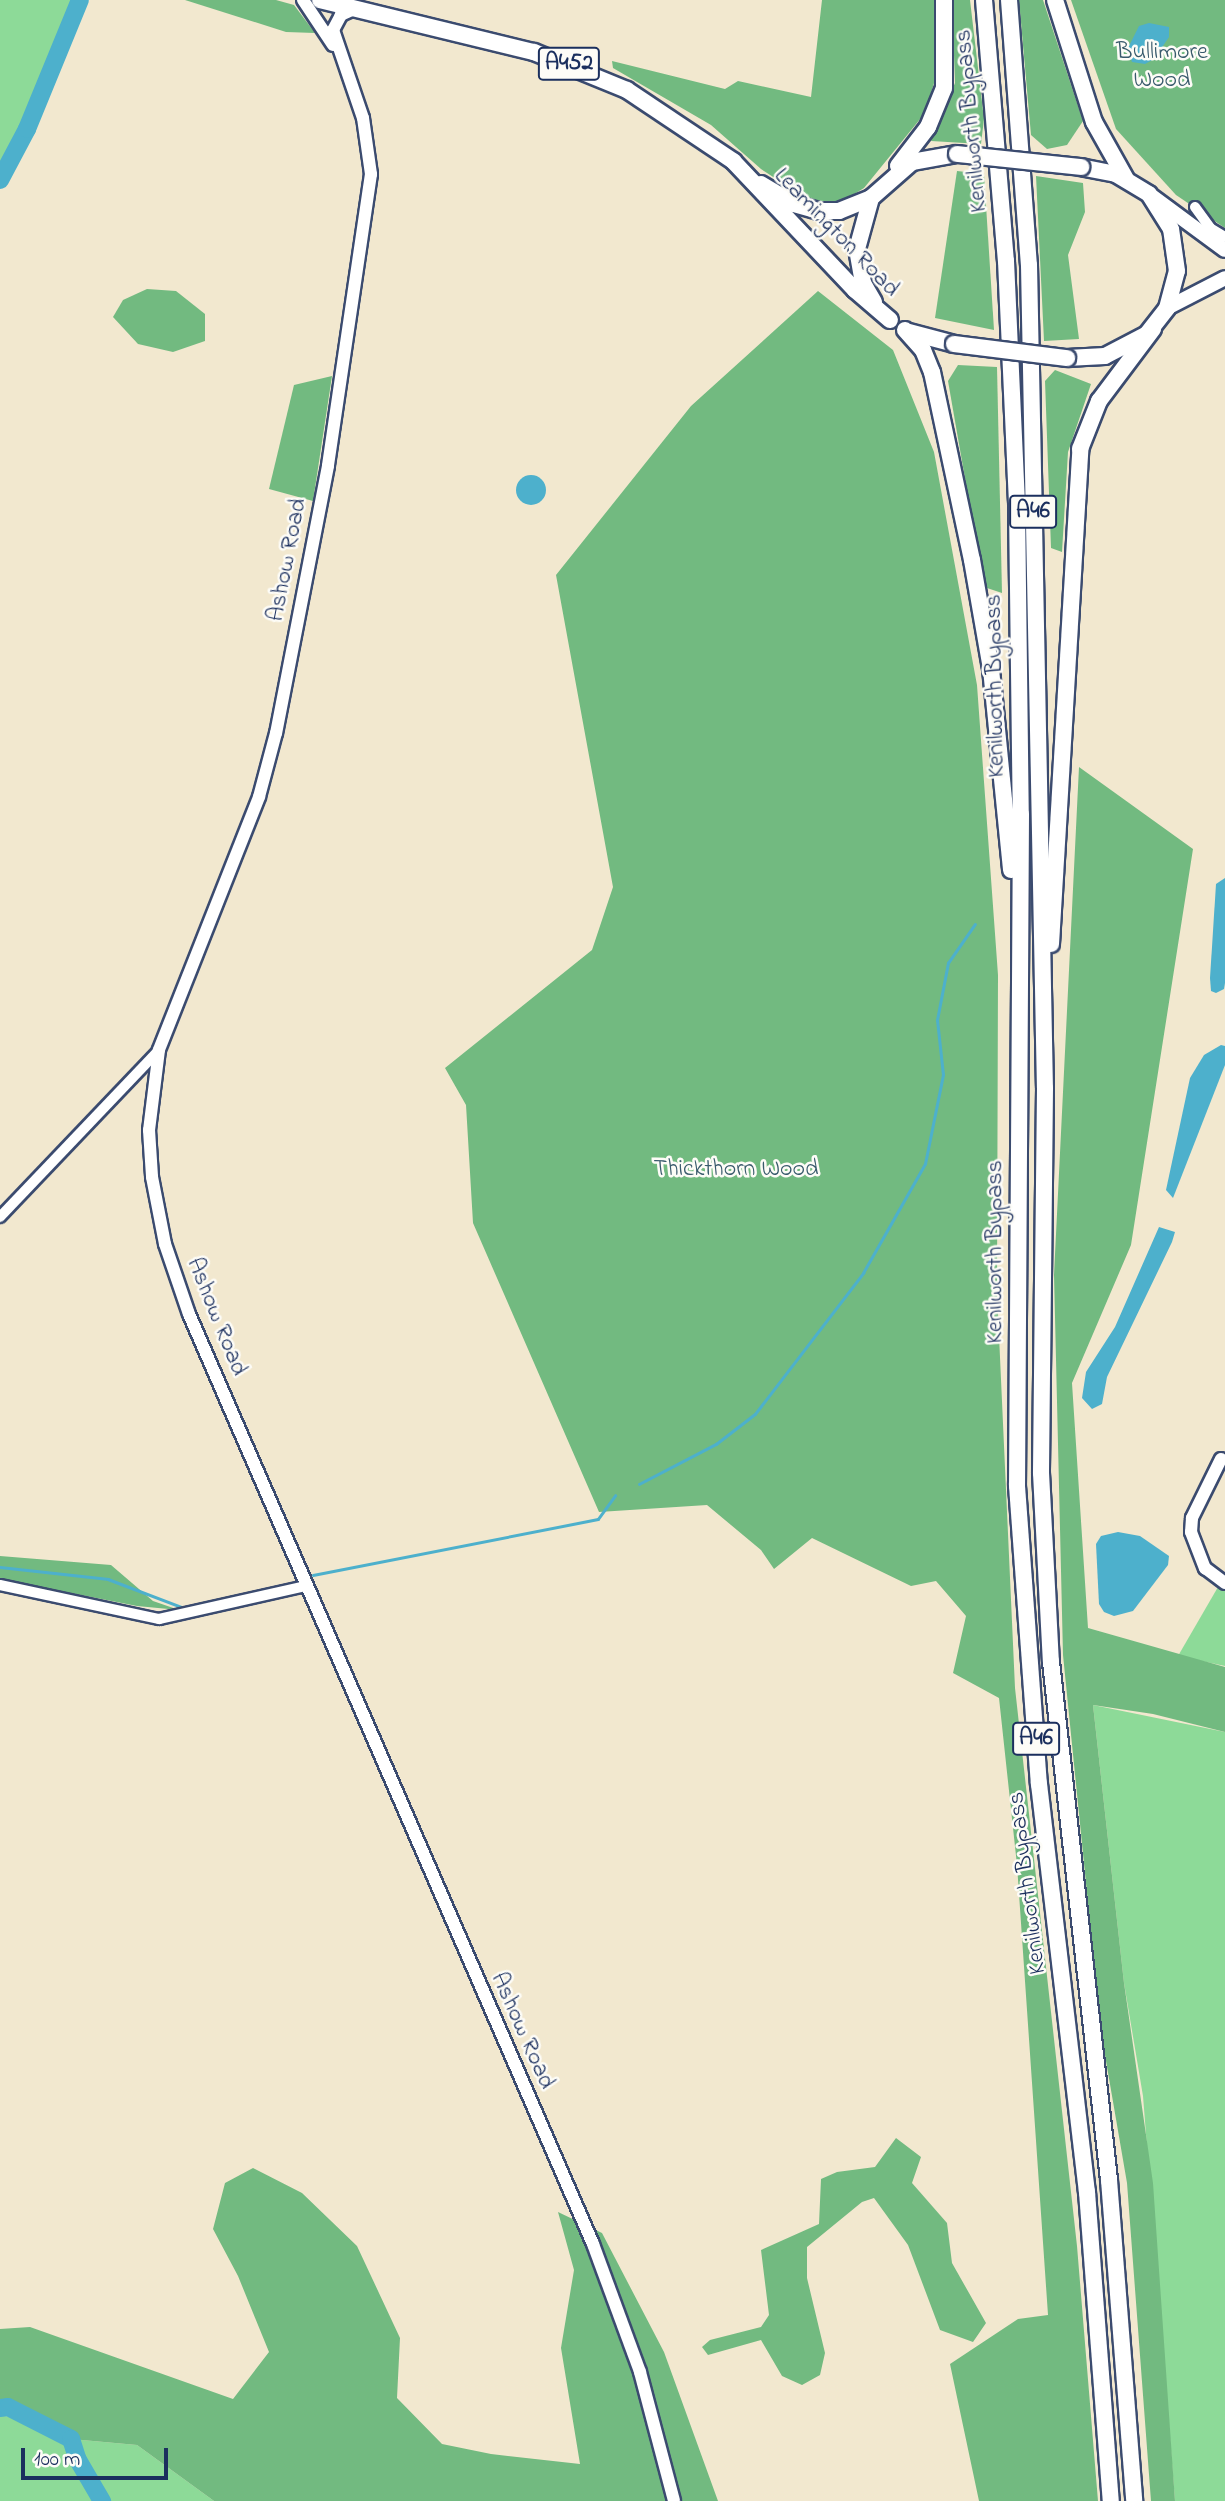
<!DOCTYPE html>
<style>
body{margin:0}
#map{position:relative;width:1225px;height:2501px;overflow:hidden;background:#f2e8cf;font-family:"Indie Flower",sans-serif}
div>[style]{position:absolute}
.green>*{inset:0;background:#8dda98}
.forest>*{inset:0;background:#72ba80}
.water>*{inset:0;background:#4db0cc}
.round{border-radius:50%}
.stream>*{height:2.5px;margin:-1.25px;padding:0 1.25px;transform-origin:1.25px;border-radius:1.25px;background:#4db0cc}
.river>*{height:18px;margin:-9px;padding:0 9px;transform-origin:9px;border-radius:9px;background:#4db0cc}
.roads{filter:drop-shadow(2px 0 #3b4b6f) drop-shadow(-2px 0 #3b4b6f) drop-shadow(0 2px #3b4b6f) drop-shadow(0 -2px #3b4b6f)}
.minor>*{height:10px;margin:-5px;padding:0 5px;transform-origin:5px;border-radius:5px;background:#fff}
.tertiary>*{height:12px;margin:-6px;padding:0 6px;transform-origin:6px;border-radius:6px;background:#fff}
.secondary>*{height:12px;margin:-6px;padding:0 6px;transform-origin:6px;border-radius:6px;background:#fff}
.primary>*{height:14px;margin:-7px;padding:0 7px;transform-origin:7px;border-radius:7px;background:#fff}
.trunk>*{height:16px;margin:-8px;padding:0 8px;transform-origin:8px;border-radius:8px;background:#fff}
.bridges{filter:drop-shadow(2px 0 #3b4b6f) drop-shadow(-2px 0 #3b4b6f) drop-shadow(0 2px #3b4b6f) drop-shadow(0 -2px #3b4b6f)}
.trunk-bridge>*{height:16px;margin:-8px;padding:0 8px;transform-origin:8px;border-radius:8px;background:#fff}
span{translate:-50% -50%;white-space:nowrap;text-align:center;line-height:1.15;-webkit-text-stroke:5px #fdfcf7;paint-order:stroke}
.shield-label span{padding:2px 5px;background:#fdfcf7;border:2px solid;border-radius:5px;-webkit-text-stroke-width:0}
.shield-label{font-size:23px;color:#1b2f5e;font-weight:700}
.park-label{font-size:24px;color:#385a6c}
.street-label{font-size:24px;color:#1b2f5e}
.scale{position:absolute;left:21px;top:2448px;width:147px;height:32px;box-sizing:border-box;border:4px solid #1b2f5e;border-top:0;padding-left:9px;font-size:21px;line-height:24px;white-space:nowrap;color:#1b2f5e;-webkit-text-stroke:5px #fdfcf7;paint-order:stroke}
</style>
<div id="map">
<div class="green">
<i style="clip-path:polygon(0 0,80px 0,27px 129px,0 180px)"></i>
<i style="clip-path:polygon(1218px 1587px,1225px 1591px,1225px 1666px,1178px 1656px)"></i>
<i style="clip-path:polygon(1093px 1705px,1225px 1732px,1225px 2501px,1175px 2501px,1143px 2096px,1124px 1983px)"></i>
<i style="clip-path:polygon(0 2415px,41px 2423px,71px 2439px,137px 2445px,214px 2501px,0 2501px)"></i>
</div>
<div class="forest">
<i style="clip-path:polygon(185px 0,276px 0,294px 5px,315px 33px,286px 32px)"></i>
<i style="clip-path:polygon(822px 0,935px 0,938px 70px,925px 113px,864px 188px,838px 204px,815px 204px,761px 169px,711px 125px,613px 68px,612px 61px,725px 89px,738px 81px,811px 97px)"></i>
<i style="clip-path:polygon(952px 0,970px 0,984px 119px,981px 144px,931px 141px,955px 83px)"></i>
<i style="clip-path:polygon(1019px 0,1043px 0,1083px 121px,1067px 145px,1047px 149px,1031px 135px)"></i>
<i style="clip-path:polygon(1071px 0,1225px 0,1225px 228px,1176px 195px,1116px 129px)"></i>
<i style="clip-path:polygon(957px 171px,984px 174px,994px 330px,935px 318px)"></i>
<i style="clip-path:polygon(1036px 176px,1083px 183px,1085px 212px,1068px 255px,1079px 339px,1044px 341px)"></i>
<i style="clip-path:polygon(147px 289px,176px 291px,205px 314px,205px 341px,173px 352px,138px 344px,113px 317px,123px 300px)"></i>
<i style="clip-path:polygon(818px 291px,893px 350px,934px 452px,977px 685px,998px 975px,997px 1291px,1015px 1688px,1077px 2246px,1098px 2501px,979px 2501px,950px 2364px,1018px 2319px,1048px 2315px,1017px 1865px,999px 1698px,953px 1673px,966px 1616px,936px 1581px,911px 1586px,812px 1538px,774px 1569px,761px 1550px,707px 1505px,599px 1512px,473px 1223px,466px 1105px,445px 1068px,592px 950px,613px 887px,556px 575px,691px 406px)"></i>
<i style="clip-path:polygon(958px 365px,997px 367px,1002px 593px,984px 587px,948px 381px)"></i>
<i style="clip-path:polygon(1055px 370px,1091px 384px,1068px 452px,1062px 552px,1051px 548px,1045px 381px)"></i>
<i style="clip-path:polygon(332px 376px,313px 501px,269px 489px,294px 385px)"></i>
<i style="clip-path:polygon(1079px 767px,1193px 849px,1131px 1245px,1072px 1383px,1088px 1628px,1225px 1667px,1225px 1732px,1153px 1714px,1093px 1705px,1124px 1983px,1153px 2183px,1175px 2501px,1151px 2501px,1127px 2183px,1101px 2032px,1063px 1655px,1054px 1275px)"></i>
<i style="clip-path:polygon(0 1556px,111px 1565px,153px 1601px,179px 1610px,137px 1606px,0 1579px)"></i>
<i style="clip-path:polygon(896px 2138px,921px 2157px,912px 2183px,947px 2223px,952px 2263px,986px 2323px,973px 2342px,940px 2330px,908px 2245px,874px 2198px,862px 2202px,807px 2247px,807px 2278px,825px 2353px,820px 2375px,802px 2385px,782px 2376px,761px 2340px,708px 2355px,702px 2347px,710px 2340px,761px 2327px,769px 2315px,761px 2250px,819px 2224px,821px 2179px,837px 2172px,875px 2167px)"></i>
<i style="clip-path:polygon(253px 2168px,302px 2193px,357px 2246px,400px 2338px,397px 2398px,442px 2444px,491px 2454px,580px 2464px,561px 2348px,574px 2270px,558px 2212px,602px 2233px,664px 2352px,718px 2501px,214px 2501px,137px 2445px,71px 2439px,8px 2407px,0 2408px,0 2329px,30px 2327px,233px 2399px,269px 2352px,238px 2276px,213px 2229px,225px 2183px)"></i>
</div>
<div class="water">
<i style="clip-path:polygon(1149px 23px,1169px 27px,1169px 37px,1154px 59px,1145px 64px,1132px 62px,1128px 48px,1139px 26px)"></i>
<i class="round" style="left:516px;top:475px;width:30px;height:30px"></i>
<i style="clip-path:polygon(1225px 878px,1225px 983px,1224px 989px,1216px 993px,1211px 991px,1210px 978px,1216px 884px)"></i>
<i style="clip-path:polygon(1221px 1045px,1225px 1046px,1225px 1065px,1173px 1198px,1166px 1190px,1190px 1078px,1204px 1055px)"></i>
<i style="clip-path:polygon(1159px 1227px,1175px 1232px,1172px 1242px,1107px 1377px,1102px 1404px,1092px 1409px,1082px 1398px,1086px 1372px,1115px 1327px)"></i>
<i style="clip-path:polygon(1118px 1532px,1140px 1536px,1169px 1556px,1168px 1565px,1133px 1611px,1114px 1616px,1104px 1612px,1099px 1604px,1096px 1544px,1101px 1536px)"></i>
</div>
<div class="stream">
<i style="left:639px;top:1484px;width:87px;rotate:-27.5deg"></i>
<i style="left:716px;top:1444px;width:49px;rotate:-37.6deg"></i>
<i style="left:755px;top:1414px;width:178px;rotate:-52.5deg"></i>
<i style="left:863px;top:1273px;width:125px;rotate:-60.4deg"></i>
<i style="left:925px;top:1164px;width:91px;rotate:-78.6deg"></i>
<i style="left:943px;top:1075px;width:55px;rotate:-96.2deg"></i>
<i style="left:937px;top:1020px;width:58px;rotate:-79.1deg"></i>
<i style="left:948px;top:963px;width:47px;rotate:-55.3deg"></i>
<i style="left:0;top:1567px;width:109px;rotate:6.3deg"></i>
<i style="left:108px;top:1579px;width:85px;rotate:20.8deg"></i>
<i style="left:313px;top:1575px;width:290px;rotate:-11.1deg"></i>
<i style="left:598px;top:1519px;width:29px;rotate:-54deg"></i>
<i style="left:265px;top:1590px;width:25px;rotate:-12deg"></i>
</div>
<div class="river">
<i style="left:0;top:180px;width:58px;rotate:-62.1deg"></i>
<i style="left:27px;top:129px;width:139px;rotate:-67.7deg"></i>
<i style="left:0;top:2408px;width:8px;rotate:-7deg"></i>
<i style="left:8px;top:2407px;width:71px;rotate:26.9deg"></i>
<i style="left:71px;top:2439px;width:22px;rotate:72deg"></i>
<i style="left:78px;top:2460px;width:48px;rotate:59.7deg"></i>
</div>
<div class="roads">
<div class="minor">
<i style="left:1195px;top:207px;width:26px;rotate:54deg"></i>
<i style="left:1210px;top:228px;width:17px;rotate:31deg"></i>
<i style="left:0;top:1217px;width:231px;rotate:-46.4deg"></i>
<i style="left:0;top:1585px;width:163px;rotate:12.1deg"></i>
<i style="left:159px;top:1619px;width:151px;rotate:-12.7deg"></i>
</div>
<div class="tertiary">
<i style="left:1221px;top:1459px;width:66px;rotate:116.2deg"></i>
<i style="left:1192px;top:1518px;width:14px;rotate:94deg"></i>
<i style="left:1191px;top:1532px;width:39px;rotate:69deg"></i>
<i style="left:1205px;top:1568px;width:25px;rotate:37deg"></i>
</div>
<div class="secondary">
<i style="left:303px;top:0;width:54px;rotate:56.3deg"></i>
<i style="left:356px;top:8px;width:17px;rotate:155deg"></i>
<i style="left:341px;top:15px;width:17px;rotate:118deg"></i>
<i style="left:333px;top:30px;width:93px;rotate:71.2deg"></i>
<i style="left:363px;top:118px;width:57px;rotate:81.9deg"></i>
<i style="left:371px;top:174px;width:295px;rotate:98.4deg"></i>
<i style="left:328px;top:466px;width:272px;rotate:101deg"></i>
<i style="left:276px;top:733px;width:66px;rotate:104.9deg"></i>
<i style="left:259px;top:797px;width:272px;rotate:111.6deg"></i>
<i style="left:159px;top:1050px;width:81px;rotate:97.1deg"></i>
<i style="left:149px;top:1130px;width:47px;rotate:86.3deg"></i>
<i style="left:152px;top:1177px;width:68px;rotate:79deg"></i>
<i style="left:165px;top:1244px;width:74px;rotate:71.1deg"></i>
<i style="left:189px;top:1314px;width:1014px;rotate:66.52deg"></i>
<i style="left:593px;top:2244px;width:136px;rotate:69.8deg"></i>
<i style="left:640px;top:2372px;width:133px;rotate:75.2deg"></i>
</div>
<div class="primary">
<i style="left:1153px;top:197px;width:89px;rotate:36.4deg"></i>
<i style="left:1167px;top:308px;width:65px;rotate:-27.3deg"></i>
</div>
<div class="trunk">
<i style="left:320px;top:0;width:220px;rotate:13.7deg"></i>
<i style="left:534px;top:52px;width:100px;rotate:22.2deg"></i>
<i style="left:627px;top:90px;width:128px;rotate:33.8deg"></i>
<i style="left:733px;top:161px;width:178px;rotate:46.6deg"></i>
<i style="left:855px;top:290px;width:46px;rotate:40.6deg"></i>
<i style="left:984px;top:0;width:262px;rotate:85.2deg"></i>
<i style="left:1006px;top:261px;width:245px;rotate:87.4deg"></i>
<i style="left:1017px;top:506px;width:308px;rotate:89.3deg"></i>
<i style="left:1021px;top:814px;width:672px;rotate:90.34deg"></i>
<i style="left:1017px;top:1486px;width:299px;rotate:85.8deg"></i>
<i style="left:1039px;top:1784px;width:411px;rotate:83.3deg"></i>
<i style="left:1087px;top:2192px;width:310px;rotate:85.6deg"></i>
<i style="left:1009px;top:0;width:266px;rotate:85.7deg"></i>
<i style="left:1029px;top:265px;width:823px;rotate:88.89deg"></i>
<i style="left:1045px;top:1088px;width:385px;rotate:90.6deg"></i>
<i style="left:1041px;top:1473px;width:189px;rotate:87deg"></i>
<i style="left:1051px;top:1662px;width:521px;rotate:83.61deg"></i>
<i style="left:1109px;top:2180px;width:322px;rotate:85.5deg"></i>
<i style="left:1055px;top:0;width:128px;rotate:72.3deg"></i>
<i style="left:1094px;top:122px;width:65px;rotate:60.7deg"></i>
<i style="left:898px;top:166px;width:49px;rotate:-52.4deg"></i>
<i style="left:928px;top:127px;width:42px;rotate:-67.7deg"></i>
<i style="left:944px;top:88px;width:88px;rotate:-90deg"></i>
<i style="left:761px;top:184px;width:39px;rotate:31deg"></i>
<i style="left:794px;top:204px;width:25px;rotate:16deg"></i>
<i style="left:818px;top:211px;width:21px"></i>
<i style="left:839px;top:211px;width:35px;rotate:-22deg"></i>
<i style="left:874px;top:302px;width:22px;rotate:-120deg"></i>
<i style="left:863px;top:283px;width:35px;rotate:-100deg"></i>
<i style="left:857px;top:249px;width:53px;rotate:-74.6deg"></i>
<i style="left:871px;top:198px;width:55px;rotate:-41.3deg"></i>
<i style="left:912px;top:162px;width:46px;rotate:-10.1deg"></i>
<i style="left:905px;top:330px;width:27px;rotate:48deg"></i>
<i style="left:923px;top:350px;width:24px;rotate:68deg"></i>
<i style="left:932px;top:372px;width:192px;rotate:78deg"></i>
<i style="left:972px;top:560px;width:111px;rotate:80.1deg"></i>
<i style="left:991px;top:669px;width:202px;rotate:84.3deg"></i>
<i style="left:909px;top:332px;width:47px;rotate:14.9deg"></i>
<i style="left:1067px;top:358px;width:38px;rotate:-3deg"></i>
<i style="left:1105px;top:356px;width:47px;rotate:-27.6deg"></i>
<i style="left:1147px;top:334px;width:33px;rotate:-52deg"></i>
<i style="left:1167px;top:308px;width:38px;rotate:-75deg"></i>
<i style="left:1177px;top:271px;width:42px;rotate:-98.1deg"></i>
<i style="left:1171px;top:229px;width:41px;rotate:-122.2deg"></i>
<i style="left:1149px;top:194px;width:39px;rotate:-149deg"></i>
<i style="left:1116px;top:174px;width:36px;rotate:-169deg"></i>
<i style="left:1051px;top:944px;width:496px;rotate:-86.6deg"></i>
<i style="left:1080px;top:449px;width:52px;rotate:-68.4deg"></i>
<i style="left:1099px;top:401px;width:90px;rotate:-53.1deg"></i>
</div>
</div>
<div class="bridges">
<div class="trunk-bridge">
<i style="left:957px;top:154px;width:125px;rotate:6deg"></i>
<i style="left:954px;top:344px;width:114px;rotate:7.1deg"></i>
</div>
</div>
<div class="shield-label">
<span style="left:569px;top:64px">A452</span>
<span style="left:1033px;top:512px">A46</span>
<span style="left:1036px;top:1739px">A46</span>
</div>
<div class="park-label">
<span style="left:1162px;top:67px">Bullimore<br>Wood</span>
<span style="left:736px;top:1170px">Thickthorn Wood</span>
</div>
<div class="street-label">
<span style="left:972px;top:121px;rotate:-95deg">Kenilworth Bypass</span>
<span style="left:836px;top:233px;rotate:46deg">Leamington Road</span>
<span style="left:288px;top:560px;rotate:-79deg">Ashow Road</span>
<span style="left:996px;top:686px;rotate:-91deg">Kenilworth Bypass</span>
<span style="left:996px;top:1252px;rotate:-90deg">Kenilworth Bypass</span>
<span style="left:216px;top:1317px;rotate:68deg">Ashow Road</span>
<span style="left:1028px;top:1883px;rotate:-97deg">Kenilworth Bypass</span>
<span style="left:522px;top:2031px;rotate:66deg">Ashow Road</span>
</div>
<div class="scale">100 m</div>
</div>
